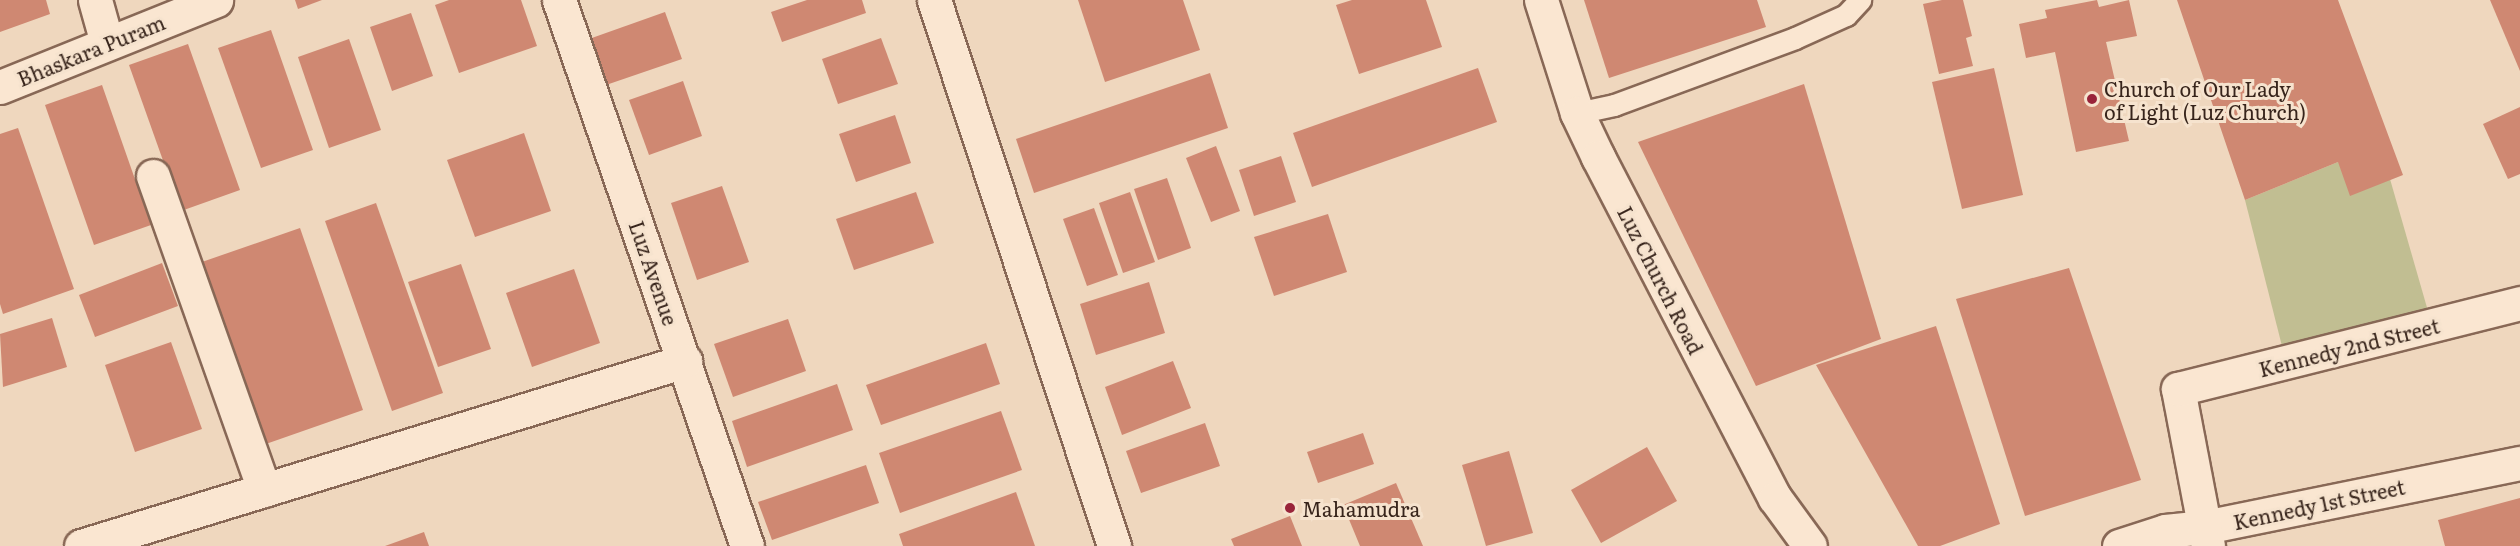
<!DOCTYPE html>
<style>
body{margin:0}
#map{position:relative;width:2520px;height:546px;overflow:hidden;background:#efd7be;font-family:Literata,serif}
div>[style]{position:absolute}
.cemetery>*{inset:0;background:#c1be92}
.building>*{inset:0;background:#cf8872}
.roads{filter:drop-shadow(2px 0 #886856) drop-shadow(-2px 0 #886856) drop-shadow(0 2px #886856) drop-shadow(0 -2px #886856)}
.service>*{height:21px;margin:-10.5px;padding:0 10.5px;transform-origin:10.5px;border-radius:10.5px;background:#fae6d1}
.minor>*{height:33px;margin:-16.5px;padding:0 16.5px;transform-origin:16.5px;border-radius:16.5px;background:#fae6d1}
.secondary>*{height:33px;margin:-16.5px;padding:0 16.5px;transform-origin:16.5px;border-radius:16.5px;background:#fae6d1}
.dots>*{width:16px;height:16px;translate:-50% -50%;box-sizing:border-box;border:3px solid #f6e3ce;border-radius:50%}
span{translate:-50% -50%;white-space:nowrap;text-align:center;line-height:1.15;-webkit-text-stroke:6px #f6e3ce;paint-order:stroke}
.street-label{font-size:20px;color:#37241b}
.poi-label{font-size:20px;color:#37241b}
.left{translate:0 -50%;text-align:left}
</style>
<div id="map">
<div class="cemetery">
<i style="clip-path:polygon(2338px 162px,2390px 179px,2430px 318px,2284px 354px,2245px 200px)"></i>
</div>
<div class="building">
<i style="clip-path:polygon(0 0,46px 0,50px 14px,0 32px)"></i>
<i style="clip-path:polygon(295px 0,322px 0,298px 9px)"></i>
<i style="clip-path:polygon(449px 0,521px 0,537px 46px,459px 73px,435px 5px)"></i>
<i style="clip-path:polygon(807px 0,862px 0,866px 13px,782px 42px,771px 12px)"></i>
<i style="clip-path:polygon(1078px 0,1183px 0,1200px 50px,1105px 82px)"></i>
<i style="clip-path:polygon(1352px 0,1426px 0,1442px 47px,1359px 74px,1336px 5px)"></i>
<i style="clip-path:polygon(1584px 0,1757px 0,1766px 27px,1609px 78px)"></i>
<i style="clip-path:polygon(1942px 0,1963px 0,1972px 36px,1966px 38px,1973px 66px,1939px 74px,1923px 4px)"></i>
<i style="clip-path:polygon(2097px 0,2099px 7px,2129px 0,2137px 36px,2106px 42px,2129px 141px,2076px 152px,2055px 52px,2026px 58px,2019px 24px,2047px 18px,2045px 10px)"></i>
<i style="clip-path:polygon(2177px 0,2338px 0,2403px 175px,2350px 196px,2338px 162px,2245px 200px)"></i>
<i style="clip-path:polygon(2490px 0,2520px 0,2520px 71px)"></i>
<i style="clip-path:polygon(665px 12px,682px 59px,606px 85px,589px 39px)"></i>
<i style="clip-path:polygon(411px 13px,433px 76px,392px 91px,370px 27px)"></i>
<i style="clip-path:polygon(271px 30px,313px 150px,261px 168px,218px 48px)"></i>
<i style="clip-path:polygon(881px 38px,898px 84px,838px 104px,822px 59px)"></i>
<i style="clip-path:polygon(349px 39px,381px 130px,329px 148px,298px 57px)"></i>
<i style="clip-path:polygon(188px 44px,240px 190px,181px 211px,129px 65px)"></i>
<i style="clip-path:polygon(1478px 68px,1497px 122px,1312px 187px,1293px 133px)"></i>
<i style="clip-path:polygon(1994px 68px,2023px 195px,1962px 209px,1932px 82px)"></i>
<i style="clip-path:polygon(1210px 73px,1228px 128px,1034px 193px,1016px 139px)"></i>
<i style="clip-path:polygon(683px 81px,702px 136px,649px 155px,629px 100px)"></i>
<i style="clip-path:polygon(1804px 84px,1881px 339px,1756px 386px,1638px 142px)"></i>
<i style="clip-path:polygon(102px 85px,151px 225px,94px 245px,45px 105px)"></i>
<i style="clip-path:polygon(2520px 107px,2520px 174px,2508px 179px,2483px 124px)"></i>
<i style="clip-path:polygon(895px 115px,911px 163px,856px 182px,839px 134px)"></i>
<i style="clip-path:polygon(18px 128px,74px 289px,3px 314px,0 304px,0 134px)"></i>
<i style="clip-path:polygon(524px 133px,551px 211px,475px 237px,447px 160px)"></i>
<i style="clip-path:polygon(1216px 146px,1240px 211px,1211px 222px,1186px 158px)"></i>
<i style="clip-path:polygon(1281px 156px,1296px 202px,1254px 216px,1239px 170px)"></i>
<i style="clip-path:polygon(1167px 178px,1191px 248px,1158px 260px,1134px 189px)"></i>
<i style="clip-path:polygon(722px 186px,749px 262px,697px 280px,671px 203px)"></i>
<i style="clip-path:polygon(916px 192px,934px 243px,854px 270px,836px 219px)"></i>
<i style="clip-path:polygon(1130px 192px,1155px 262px,1123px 273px,1099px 203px)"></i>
<i style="clip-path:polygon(376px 203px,443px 393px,392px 411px,325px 221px)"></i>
<i style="clip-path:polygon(1094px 208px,1118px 275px,1087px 286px,1063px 219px)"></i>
<i style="clip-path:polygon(1328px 214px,1347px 272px,1274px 296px,1254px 237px)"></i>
<i style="clip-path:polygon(300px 228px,363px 410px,263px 445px,199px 263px)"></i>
<i style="clip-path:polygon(162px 263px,178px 306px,95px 337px,79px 295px)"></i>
<i style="clip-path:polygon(461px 264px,491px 349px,438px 367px,408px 282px)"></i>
<i style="clip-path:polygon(2069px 268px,2141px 480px,2025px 516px,1956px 299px)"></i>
<i style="clip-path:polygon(574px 269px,600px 343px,532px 367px,506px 293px)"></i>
<i style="clip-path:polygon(1149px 282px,1165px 333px,1096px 355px,1080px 304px)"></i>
<i style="clip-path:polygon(52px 318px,67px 367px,3px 387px,0 334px)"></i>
<i style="clip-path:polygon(788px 319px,806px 371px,733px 397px,714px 344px)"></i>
<i style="clip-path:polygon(1936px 326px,2000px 524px,1940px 546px,1918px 546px,1816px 365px)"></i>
<i style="clip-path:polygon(171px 342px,202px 429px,135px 452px,105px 365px)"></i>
<i style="clip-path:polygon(986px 343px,1000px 384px,881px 425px,866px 385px)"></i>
<i style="clip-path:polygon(1173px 361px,1191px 408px,1122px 435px,1105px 387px)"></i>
<i style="clip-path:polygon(837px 384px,853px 430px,747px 467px,732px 421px)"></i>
<i style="clip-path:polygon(1001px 411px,1022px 470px,900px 513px,879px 453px)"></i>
<i style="clip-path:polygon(1205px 423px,1220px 466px,1141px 493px,1126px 451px)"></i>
<i style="clip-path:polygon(1363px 433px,1374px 464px,1318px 483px,1307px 452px)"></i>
<i style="clip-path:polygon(1647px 447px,1677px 501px,1601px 543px,1571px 490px)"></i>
<i style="clip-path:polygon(1509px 451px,1533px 533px,1486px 546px,1462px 465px)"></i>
<i style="clip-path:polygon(866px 465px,879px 503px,772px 540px,758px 502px)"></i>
<i style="clip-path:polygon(1396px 483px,1423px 546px,1360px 546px,1343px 505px)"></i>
<i style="clip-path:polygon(1016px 492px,1035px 546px,903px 546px,899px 534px)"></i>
<i style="clip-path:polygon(2520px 498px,2520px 546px,2445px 546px,2438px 520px)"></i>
<i style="clip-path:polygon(1290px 516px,1302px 546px,1234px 546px,1231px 539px)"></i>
<i style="clip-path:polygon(424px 532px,429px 546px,385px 546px)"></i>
</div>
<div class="roads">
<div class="service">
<i style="left:1577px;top:113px;width:38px;rotate:-12deg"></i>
<i style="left:1614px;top:105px;width:193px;rotate:-20.3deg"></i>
<i style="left:1795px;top:38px;width:56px;rotate:-24.3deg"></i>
<i style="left:1846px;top:15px;width:21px;rotate:-47deg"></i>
</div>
<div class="minor">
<i style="left:95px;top:0;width:45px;rotate:74.4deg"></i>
<i style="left:559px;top:0;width:577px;rotate:71deg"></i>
<i style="left:934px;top:0;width:575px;rotate:71.75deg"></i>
<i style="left:0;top:87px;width:233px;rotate:-21.9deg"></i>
<i style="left:153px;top:176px;width:333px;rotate:70.5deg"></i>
<i style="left:81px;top:546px;width:632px;rotate:-17.03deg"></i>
<i style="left:2119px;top:546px;width:48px;rotate:-18.1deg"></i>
<i style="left:2165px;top:531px;width:40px;rotate:-5.7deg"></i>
<i style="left:2205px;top:527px;width:321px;rotate:-11.5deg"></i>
<i style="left:2208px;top:546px;width:160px;rotate:-100.8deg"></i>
<i style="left:2178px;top:389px;width:353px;rotate:-14.1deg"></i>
</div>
<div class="secondary">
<i style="left:1541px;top:0;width:119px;rotate:72.3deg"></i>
<i style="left:1577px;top:113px;width:49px;rotate:64.5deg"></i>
<i style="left:1598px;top:157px;width:384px;rotate:62.6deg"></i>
<i style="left:1775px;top:498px;width:59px;rotate:53.9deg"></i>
</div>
</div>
<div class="dots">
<i style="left:2092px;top:99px;background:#99243a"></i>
<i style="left:1290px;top:508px;background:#99243a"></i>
</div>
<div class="street-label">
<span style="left:91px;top:50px;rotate:-22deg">Bhaskara Puram</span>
<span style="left:654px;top:273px;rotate:71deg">Luz Avenue</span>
<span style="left:1661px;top:280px;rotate:63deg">Luz Church Road</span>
<span style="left:2349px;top:347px;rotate:-14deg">Kennedy 2nd Street</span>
<span style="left:2319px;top:504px;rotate:-12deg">Kennedy 1st Street</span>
</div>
<div class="poi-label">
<span class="left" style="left:2104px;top:100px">Church of Our Lady<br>of Light (Luz Church)</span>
<span class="left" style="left:1302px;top:508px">Mahamudra</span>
</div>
</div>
